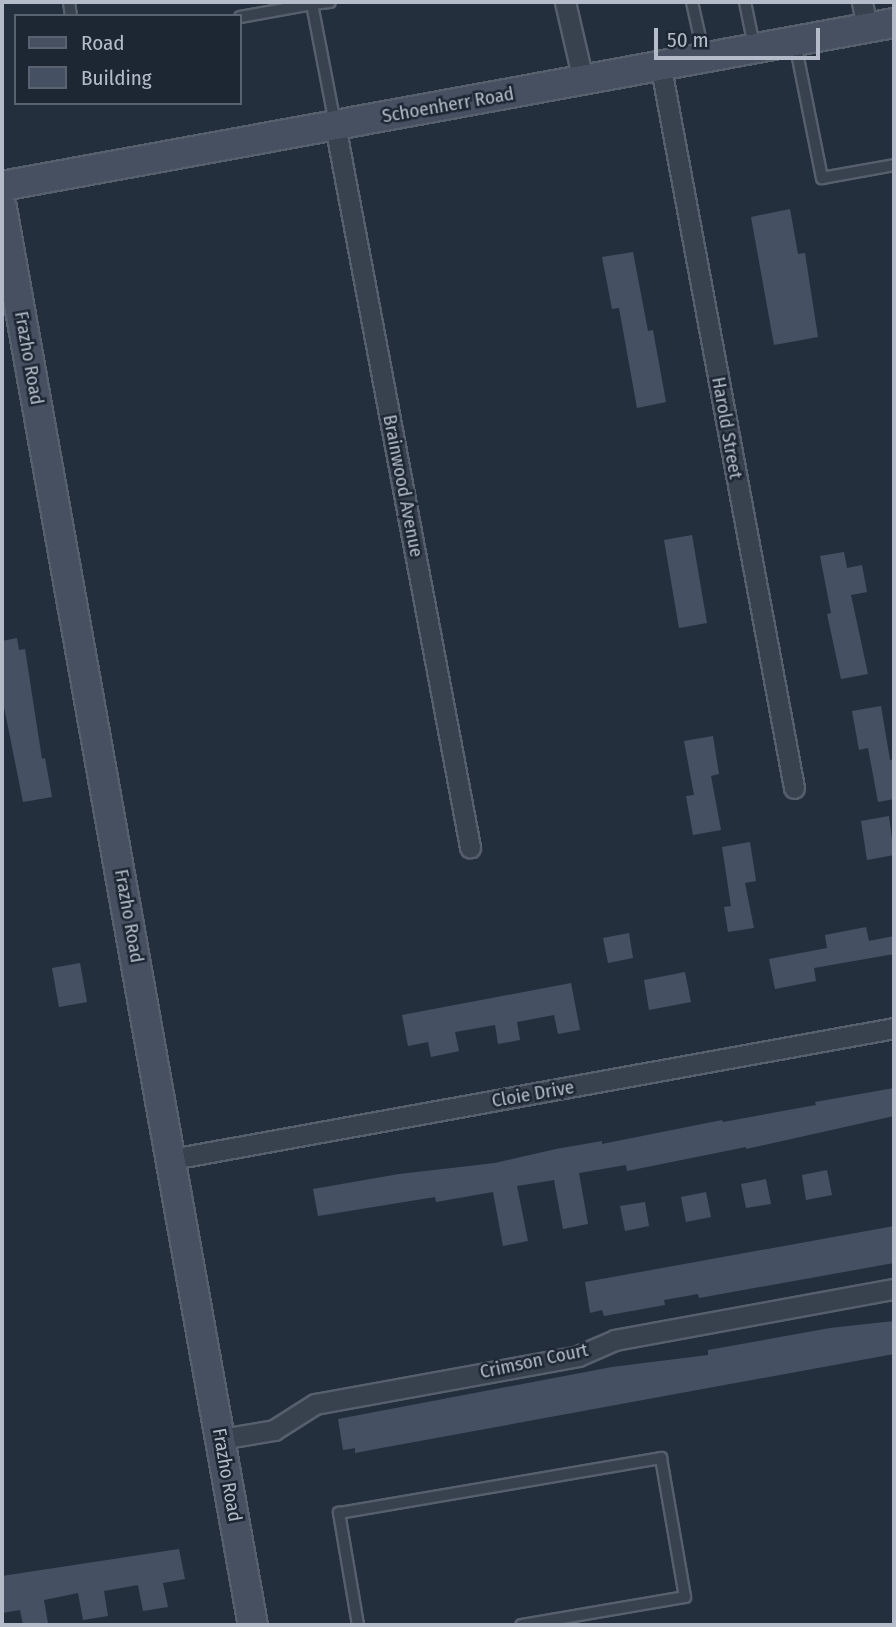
<!DOCTYPE html>
<style>
body{margin:0}
#map{position:relative;width:896px;height:1627px;overflow:hidden;background:#242f3e;font-family:"Fira Sans Condensed",sans-serif}
div>[style]{position:absolute}
.building>*{inset:0;background:#455162}
.roads{filter:drop-shadow(2px 0 #565f6c) drop-shadow(-2px 0 #565f6c) drop-shadow(0 2px #565f6c) drop-shadow(0 -2px #565f6c)}
.lane>*{height:10px;margin:-5px;padding:0 5px;transform-origin:5px;border-radius:5px;background:#38414e}
.street>*{height:19px;margin:-9.5px;padding:0 9.5px;transform-origin:9.5px;border-radius:9.5px;background:#38414e}
.secondary>*{height:28px;margin:-14px;padding:0 14px;transform-origin:14px;border-radius:14px;background:#465061}
span{translate:-50% -50%;white-space:nowrap;text-align:center;line-height:1.15;-webkit-text-stroke:5px #1d2633;paint-order:stroke}
.street-label{font-size:19px;color:#b4bcc9}
.frame{position:absolute;inset:0;border:4px solid #b4bcc9;pointer-events:none}
.legend{position:absolute;left:14px;top:14px;width:228px;height:91px;box-sizing:border-box;background:#1d2633;border:2px solid #59626f;margin:0;padding:9px 12px;list-style:none;font-size:21px;color:#b4bcc9}
.legend li{display:flex;align-items:center;gap:14px;height:35px}
.legend b{width:35px;border:2px solid #59626f}
.scale{position:absolute;left:654px;top:28px;width:166px;height:32px;box-sizing:border-box;border:4px solid #b4bcc9;border-top:0;padding-left:9px;font-size:21px;line-height:24px;white-space:nowrap;color:#b4bcc9;-webkit-text-stroke:5px #1d2633;paint-order:stroke}
</style>
<div id="map">
<div class="building">
<i style="clip-path:polygon(790px 209px,798px 254px,805px 253px,818px 337px,774px 345px,751px 217px)"></i>
<i style="clip-path:polygon(633px 252px,648px 331px,653px 330px,666px 402px,637px 408px,619px 308px,612px 309px,602px 257px)"></i>
<i style="clip-path:polygon(692px 535px,707px 623px,679px 628px,664px 540px)"></i>
<i style="clip-path:polygon(844px 552px,847px 568px,862px 565px,867px 592px,851px 595px,868px 674px,841px 679px,827px 614px,831px 613px,820px 556px)"></i>
<i style="clip-path:polygon(17px 638px,19px 650px,25px 649px,42px 759px,45px 758px,52px 797px,23px 802px,2px 697px,2px 641px)"></i>
<i style="clip-path:polygon(881px 706px,890px 760px,894px 759px,894px 799px,878px 802px,868px 748px,859px 750px,852px 711px)"></i>
<i style="clip-path:polygon(713px 736px,719px 774px,711px 776px,721px 830px,693px 835px,686px 796px,694px 795px,684px 741px)"></i>
<i style="clip-path:polygon(889px 816px,894px 855px,867px 860px,861px 821px)"></i>
<i style="clip-path:polygon(750px 842px,756px 881px,745px 883px,754px 928px,728px 932px,724px 907px,731px 906px,722px 847px)"></i>
<i style="clip-path:polygon(866px 927px,869px 941px,894px 936px,894px 954px,814px 968px,816px 981px,775px 989px,769px 959px,827px 948px,825px 935px)"></i>
<i style="clip-path:polygon(629px 933px,633px 958px,608px 963px,603px 938px)"></i>
<i style="clip-path:polygon(80px 963px,87px 1002px,59px 1007px,52px 968px)"></i>
<i style="clip-path:polygon(685px 972px,691px 1002px,649px 1010px,644px 980px)"></i>
<i style="clip-path:polygon(571px 983px,580px 1030px,558px 1034px,554px 1015px,517px 1022px,520px 1040px,498px 1044px,495px 1025px,455px 1032px,459px 1051px,431px 1057px,428px 1042px,408px 1046px,402px 1015px)"></i>
<i style="clip-path:polygon(894px 1088px,894px 1116px,746px 1149px,746px 1147px,627px 1171px,626px 1165px,579px 1173px,588px 1224px,563px 1229px,554px 1180px,517px 1186px,528px 1241px,503px 1246px,493px 1192px,436px 1202px,435px 1197px,318px 1216px,313px 1189px,399px 1174px,495px 1163px,556px 1149px,602px 1141px,602px 1144px,722px 1120px,723px 1122px,816px 1105px,815px 1102px)"></i>
<i style="clip-path:polygon(827px 1170px,832px 1195px,806px 1200px,802px 1175px)"></i>
<i style="clip-path:polygon(766px 1179px,771px 1204px,746px 1208px,741px 1184px)"></i>
<i style="clip-path:polygon(706px 1192px,711px 1217px,686px 1222px,681px 1197px)"></i>
<i style="clip-path:polygon(645px 1202px,649px 1226px,625px 1231px,620px 1206px)"></i>
<i style="clip-path:polygon(894px 1226px,894px 1263px,699px 1298px,698px 1294px,664px 1300px,665px 1305px,604px 1316px,602px 1310px,590px 1313px,585px 1282px)"></i>
<i style="clip-path:polygon(894px 1321px,894px 1354px,376px 1449px,355px 1453px,355px 1448px,343px 1450px,338px 1419px,612px 1367px,708px 1355px,708px 1350px,830px 1328px)"></i>
<i style="clip-path:polygon(179px 1549px,185px 1579px,163px 1583px,168px 1607px,143px 1611px,138px 1585px,104px 1591px,108px 1616px,83px 1620px,78px 1593px,44px 1600px,48px 1623px,23px 1625px,20px 1610px,2px 1613px,2px 1576px)"></i>
</div>
<div class="roads">
<div class="lane">
<i style="left:69px;top:2px;width:14px;rotate:82deg"></i>
<i style="left:311px;top:2px;width:2px;rotate:63deg"></i>
<i style="left:312px;top:4px;width:18px;rotate:-6deg"></i>
<i style="left:692px;top:2px;width:55px;rotate:77.5deg"></i>
<i style="left:745px;top:2px;width:45px;rotate:78.4deg"></i>
<i style="left:240px;top:17px;width:73px;rotate:-10.2deg"></i>
<i style="left:312px;top:4px;width:122px;rotate:79.1deg"></i>
<i style="left:795px;top:43px;width:138px;rotate:78.7deg"></i>
<i style="left:822px;top:178px;width:73px;rotate:-10.2deg"></i>
<i style="left:358px;top:1625px;width:114px;rotate:-99.6deg"></i>
<i style="left:339px;top:1513px;width:327px;rotate:-9.7deg"></i>
<i style="left:661px;top:1458px;width:141px;rotate:80.2deg"></i>
<i style="left:685px;top:1597px;width:166px;rotate:170.3deg"></i>
</div>
<div class="street">
<i style="left:565px;top:2px;width:80px;rotate:77deg"></i>
<i style="left:862px;top:2px;width:26px;rotate:79deg"></i>
<i style="left:661px;top:68px;width:732px;rotate:79.53deg"></i>
<i style="left:335px;top:125px;width:735px;rotate:79.41deg"></i>
<i style="left:172px;top:1159px;width:734px;rotate:-10.28deg"></i>
<i style="left:221px;top:1439px;width:54px;rotate:-9.6deg"></i>
<i style="left:274px;top:1430px;width:49px;rotate:-32.4deg"></i>
<i style="left:315px;top:1404px;width:267px;rotate:-10.3deg"></i>
<i style="left:578px;top:1356px;width:40px;rotate:-23.4deg"></i>
<i style="left:615px;top:1340px;width:284px;rotate:-10.4deg"></i>
</div>
<div class="secondary">
<i style="left:2px;top:186px;width:907px;rotate:-10.36deg"></i>
<i style="left:2px;top:208px;width:1439px;rotate:79.96deg"></i>
</div>
</div>
<div class="street-label">
<span style="left:448px;top:105px;rotate:-10deg">Schoenherr Road</span>
<span style="left:29px;top:358px;rotate:80deg">Frazho Road</span>
<span style="left:727px;top:428px;rotate:80deg">Harold Street</span>
<span style="left:403px;top:486px;rotate:79deg">Brainwood Avenue</span>
<span style="left:129px;top:916px;rotate:80deg">Frazho Road</span>
<span style="left:533px;top:1094px;rotate:-10deg">Cloie Drive</span>
<span style="left:534px;top:1361px;rotate:-12deg">Crimson Court</span>
<span style="left:227px;top:1475px;rotate:80deg">Frazho Road</span>
</div>
<div class="frame"></div>
<ul class="legend">
<li><b style="height:9px;background:#465061"></b>Road</li>
<li><b style="height:19px;background:#455162"></b>Building</li>
</ul>
<div class="scale">50 m</div>
</div>
